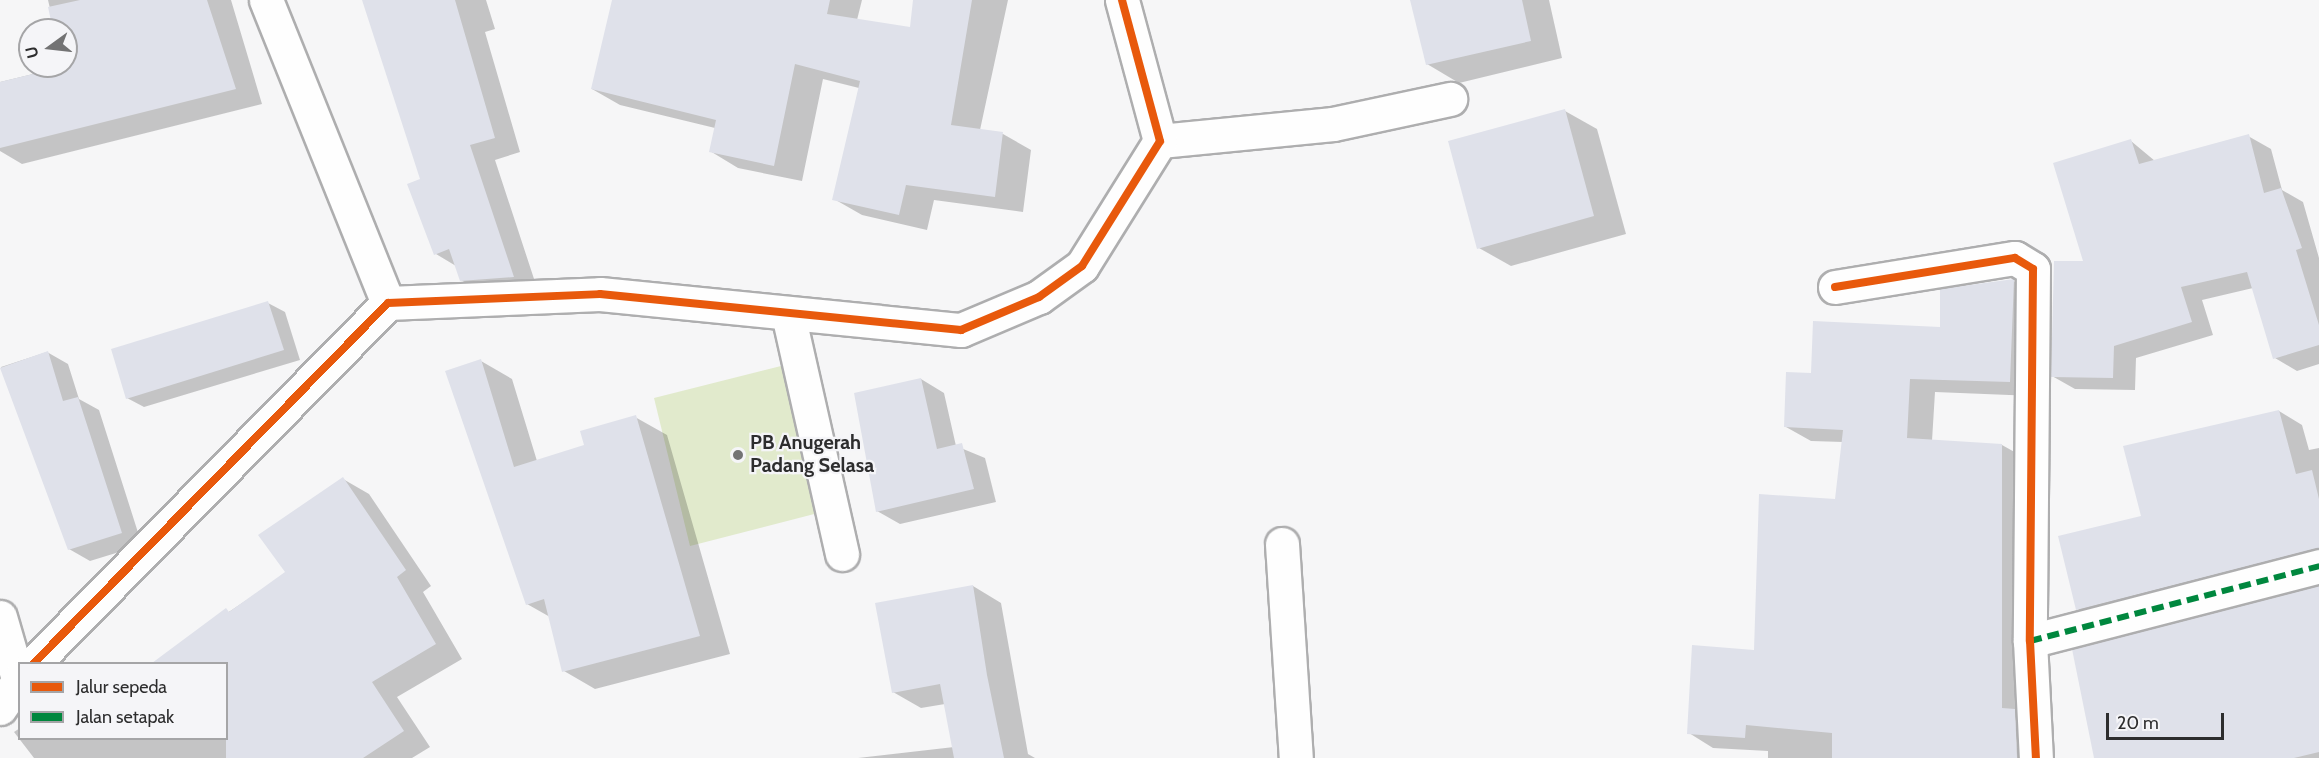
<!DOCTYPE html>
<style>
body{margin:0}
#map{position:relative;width:2319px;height:758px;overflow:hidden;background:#f6f6f7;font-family:Cabin,sans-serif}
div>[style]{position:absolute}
.green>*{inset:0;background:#e1eacc}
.shadow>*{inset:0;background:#0003}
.building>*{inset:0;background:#dfe1ea}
.roads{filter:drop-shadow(2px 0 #aeaeaf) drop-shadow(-2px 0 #aeaeaf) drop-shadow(0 2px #aeaeaf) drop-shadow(0 -2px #aeaeaf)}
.minor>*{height:33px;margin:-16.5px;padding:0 16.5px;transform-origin:16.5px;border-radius:16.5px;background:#fefefe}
.quiet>*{height:6px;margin-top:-3px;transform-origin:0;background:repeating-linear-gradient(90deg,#00873e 0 12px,transparent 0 18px)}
.cycleway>*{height:8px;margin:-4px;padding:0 4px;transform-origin:4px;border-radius:4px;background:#e8590c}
.dots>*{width:16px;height:16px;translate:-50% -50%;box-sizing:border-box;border:3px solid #f5f5f8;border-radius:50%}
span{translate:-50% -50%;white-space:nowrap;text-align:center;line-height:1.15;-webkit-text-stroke:4.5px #f5f5f8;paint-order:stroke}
.poi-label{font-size:20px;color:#2d2d2e;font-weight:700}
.left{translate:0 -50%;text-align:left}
.legend{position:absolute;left:18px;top:662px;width:210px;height:78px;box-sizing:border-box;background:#f5f5f8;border:2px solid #a5a5a7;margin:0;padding:8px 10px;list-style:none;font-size:18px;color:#2d2d2e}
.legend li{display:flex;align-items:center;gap:12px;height:30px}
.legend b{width:30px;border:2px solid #a5a5a7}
.north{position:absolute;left:18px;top:18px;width:60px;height:60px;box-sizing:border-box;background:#f5f5f8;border:2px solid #a5a5a7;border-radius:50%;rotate:255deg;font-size:16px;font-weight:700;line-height:24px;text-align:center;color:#2d2d2e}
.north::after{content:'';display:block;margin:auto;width:21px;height:27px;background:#737374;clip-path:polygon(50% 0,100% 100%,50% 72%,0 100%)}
.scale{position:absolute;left:2106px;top:713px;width:118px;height:27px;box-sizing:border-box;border:3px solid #2d2d2e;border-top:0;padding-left:8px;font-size:18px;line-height:21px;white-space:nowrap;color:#2d2d2e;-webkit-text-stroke:4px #f5f5f8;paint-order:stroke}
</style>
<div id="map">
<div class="green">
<i style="clip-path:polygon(785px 365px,822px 512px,690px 546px,654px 398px)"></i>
</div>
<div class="shadow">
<i style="clip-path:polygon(48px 0,231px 0,262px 104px,22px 164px,0 151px,0 82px,66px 66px,66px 30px,55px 30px)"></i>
<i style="clip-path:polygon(364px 0,486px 0,495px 29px,485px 32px,520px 152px,495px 160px,538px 291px,487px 295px,461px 280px,456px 266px,436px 254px,422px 180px)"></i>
<i style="clip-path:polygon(613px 0,862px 0,857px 20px,911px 29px,915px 0,1008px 0,980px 130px,1003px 134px,1031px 150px,1023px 212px,934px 200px,927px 230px,862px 215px,834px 199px,859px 88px,823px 79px,802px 181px,738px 168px,710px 151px,715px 128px,620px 105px,592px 89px)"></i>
<i style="clip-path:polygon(1412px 0,1549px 0,1562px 58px,1459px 83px,1427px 64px)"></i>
<i style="clip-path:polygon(1565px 111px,1597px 129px,1626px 234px,1511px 266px,1479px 248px)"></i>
<i style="clip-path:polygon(2248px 136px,2271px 149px,2282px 190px,2303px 202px,2319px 258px,2319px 364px,2297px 371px,2275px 358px,2253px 288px,2202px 300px,2213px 335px,2136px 358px,2135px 390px,2075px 389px,2052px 376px,2085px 263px,2131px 141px,2155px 161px)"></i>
<i style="clip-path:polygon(2012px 280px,2037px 294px,2034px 396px,1935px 392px,1932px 441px,2002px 445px,2027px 459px,2040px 758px,1768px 758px,1768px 751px,1713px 748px,1689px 733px,1755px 651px,1837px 500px,1843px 442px,1811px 441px,1786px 427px,1812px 374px,1942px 329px)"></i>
<i style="clip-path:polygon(268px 303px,285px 312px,300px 360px,144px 407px,127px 398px)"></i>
<i style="clip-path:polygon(47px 352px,68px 364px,79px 399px,99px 410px,142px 545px,90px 561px,69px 549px,1px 367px)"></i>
<i style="clip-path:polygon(481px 361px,512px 379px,537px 461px,586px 446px,635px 417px,667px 435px,730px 654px,595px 689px,564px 671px,550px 617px,527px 604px)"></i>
<i style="clip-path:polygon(921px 379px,944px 393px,956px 446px,985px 458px,996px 502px,900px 524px,877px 511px)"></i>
<i style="clip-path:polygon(2279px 411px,2302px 425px,2309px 450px,2319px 448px,2319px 566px,2101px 622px,2078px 609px,2142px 517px)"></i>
<i style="clip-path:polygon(343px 479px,369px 494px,431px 586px,423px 592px,462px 659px,397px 697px,430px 747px,412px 758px,34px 758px,14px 732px,20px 728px,20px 738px,226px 738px,226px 664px,182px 664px,172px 650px,287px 573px)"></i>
<i style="clip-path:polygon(973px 586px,1001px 603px,1028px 754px,1035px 758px,858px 758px,954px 747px,945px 704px,921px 708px,893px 692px)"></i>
<i style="clip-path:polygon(2319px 587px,2319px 758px,2096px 758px)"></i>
</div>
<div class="building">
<i style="clip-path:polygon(80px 0,207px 0,236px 89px,0 148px,0 82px,66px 66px,66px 30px,53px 30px,48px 7px)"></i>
<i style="clip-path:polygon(362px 0,455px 0,495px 138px,470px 145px,514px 277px,460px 281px,449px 249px,434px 255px,407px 184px,420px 179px)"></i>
<i style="clip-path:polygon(612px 0,830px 0,827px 14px,910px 27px,913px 0,972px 0,951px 125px,1003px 132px,995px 197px,906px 185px,899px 215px,832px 200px,860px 81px,795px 64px,774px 166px,709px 152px,716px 120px,591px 89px)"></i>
<i style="clip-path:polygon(1410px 0,1522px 0,1531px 41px,1426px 65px)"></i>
<i style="clip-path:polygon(1565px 109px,1594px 216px,1477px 249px,1448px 141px)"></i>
<i style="clip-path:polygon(2249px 134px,2264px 193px,2281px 188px,2302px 248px,2296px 250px,2319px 325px,2319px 345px,2273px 359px,2247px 272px,2181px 287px,2192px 322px,2114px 346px,2113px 378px,2051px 377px,2054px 261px,2083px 261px,2053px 163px,2131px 139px,2139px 164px)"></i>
<i style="clip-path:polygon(2014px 279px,2010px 382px,1910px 379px,1907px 438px,2002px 444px,2002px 708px,2015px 709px,2017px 758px,1832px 758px,1832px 733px,1746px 725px,1745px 738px,1687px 734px,1692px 645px,1754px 650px,1759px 494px,1835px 499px,1843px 430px,1784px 427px,1786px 372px,1811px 373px,1813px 321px,1940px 327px,1940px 289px)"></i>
<i style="clip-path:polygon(268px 301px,284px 350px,126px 399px,111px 349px)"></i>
<i style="clip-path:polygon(48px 351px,63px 401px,78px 397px,122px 533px,68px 550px,0 368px)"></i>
<i style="clip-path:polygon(481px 359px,514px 467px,584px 445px,580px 431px,636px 415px,700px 636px,562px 672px,544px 599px,526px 605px,445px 371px)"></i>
<i style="clip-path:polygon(921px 378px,937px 449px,962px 443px,974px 489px,876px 512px,854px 393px)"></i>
<i style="clip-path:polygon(2279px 410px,2296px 474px,2312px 470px,2319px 499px,2319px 548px,2076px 610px,2058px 536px,2141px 516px,2123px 446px)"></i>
<i style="clip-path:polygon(343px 477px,406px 570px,397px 577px,436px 644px,372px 682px,404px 731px,363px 758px,226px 758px,226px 663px,152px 663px,226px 608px,229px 612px,285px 572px,258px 535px)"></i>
<i style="clip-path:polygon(973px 585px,987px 675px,1004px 758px,954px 758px,940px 684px,892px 693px,875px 603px)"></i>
<i style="clip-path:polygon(2319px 585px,2319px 752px,2294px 758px,2094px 758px,2072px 649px)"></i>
</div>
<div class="roads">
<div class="minor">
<i style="left:266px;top:0;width:327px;rotate:68.1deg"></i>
<i style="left:1160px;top:141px;width:174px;rotate:-5.6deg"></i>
<i style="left:1333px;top:124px;width:120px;rotate:-12.1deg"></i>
<i style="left:1835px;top:287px;width:182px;rotate:-9.2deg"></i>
<i style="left:2015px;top:258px;width:21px;rotate:31deg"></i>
<i style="left:2033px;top:269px;width:372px;rotate:90.5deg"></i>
<i style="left:2030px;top:641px;width:117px;rotate:87.1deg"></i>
<i style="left:788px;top:314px;width:246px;rotate:77.3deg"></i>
<i style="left:1282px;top:544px;width:214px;rotate:86.3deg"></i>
<i style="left:0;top:617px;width:65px;rotate:73.8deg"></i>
<i style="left:2030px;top:641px;width:299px;rotate:-14.5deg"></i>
<i style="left:33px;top:664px;width:506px;rotate:-45.48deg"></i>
<i style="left:388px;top:303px;width:212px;rotate:-2.4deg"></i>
<i style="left:600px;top:294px;width:363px;rotate:5.7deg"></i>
<i style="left:961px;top:330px;width:85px;rotate:-22.9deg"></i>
<i style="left:1039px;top:297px;width:53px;rotate:-35.8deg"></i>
<i style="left:1082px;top:266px;width:147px;rotate:-58deg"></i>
<i style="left:1160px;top:141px;width:146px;rotate:-105.1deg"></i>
<i style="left:0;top:708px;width:36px;rotate:-56deg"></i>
</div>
</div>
<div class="quiet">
<i style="left:2030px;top:641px;width:299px;rotate:-14.5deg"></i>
</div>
<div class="cycleway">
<i style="left:1835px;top:287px;width:182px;rotate:-9.2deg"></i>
<i style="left:2015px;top:258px;width:21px;rotate:31deg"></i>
<i style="left:2033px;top:269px;width:372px;rotate:90.5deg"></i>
<i style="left:2030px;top:641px;width:117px;rotate:87.1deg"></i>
<i style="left:33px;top:664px;width:506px;rotate:-45.48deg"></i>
<i style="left:388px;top:303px;width:212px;rotate:-2.4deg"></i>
<i style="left:600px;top:294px;width:363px;rotate:5.7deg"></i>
<i style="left:961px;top:330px;width:85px;rotate:-22.9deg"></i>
<i style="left:1039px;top:297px;width:53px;rotate:-35.8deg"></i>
<i style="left:1082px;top:266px;width:147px;rotate:-58deg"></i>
<i style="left:1160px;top:141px;width:146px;rotate:-105.1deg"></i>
</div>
<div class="dots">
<i style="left:738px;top:455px;background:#737374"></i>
</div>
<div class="poi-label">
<span class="left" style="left:750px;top:454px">PB Anugerah<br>Padang Selasa</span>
</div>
<ul class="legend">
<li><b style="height:8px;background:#e8590c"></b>Jalur sepeda</li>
<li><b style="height:8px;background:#00873e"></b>Jalan setapak</li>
</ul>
<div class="north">U</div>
<div class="scale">20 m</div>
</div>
